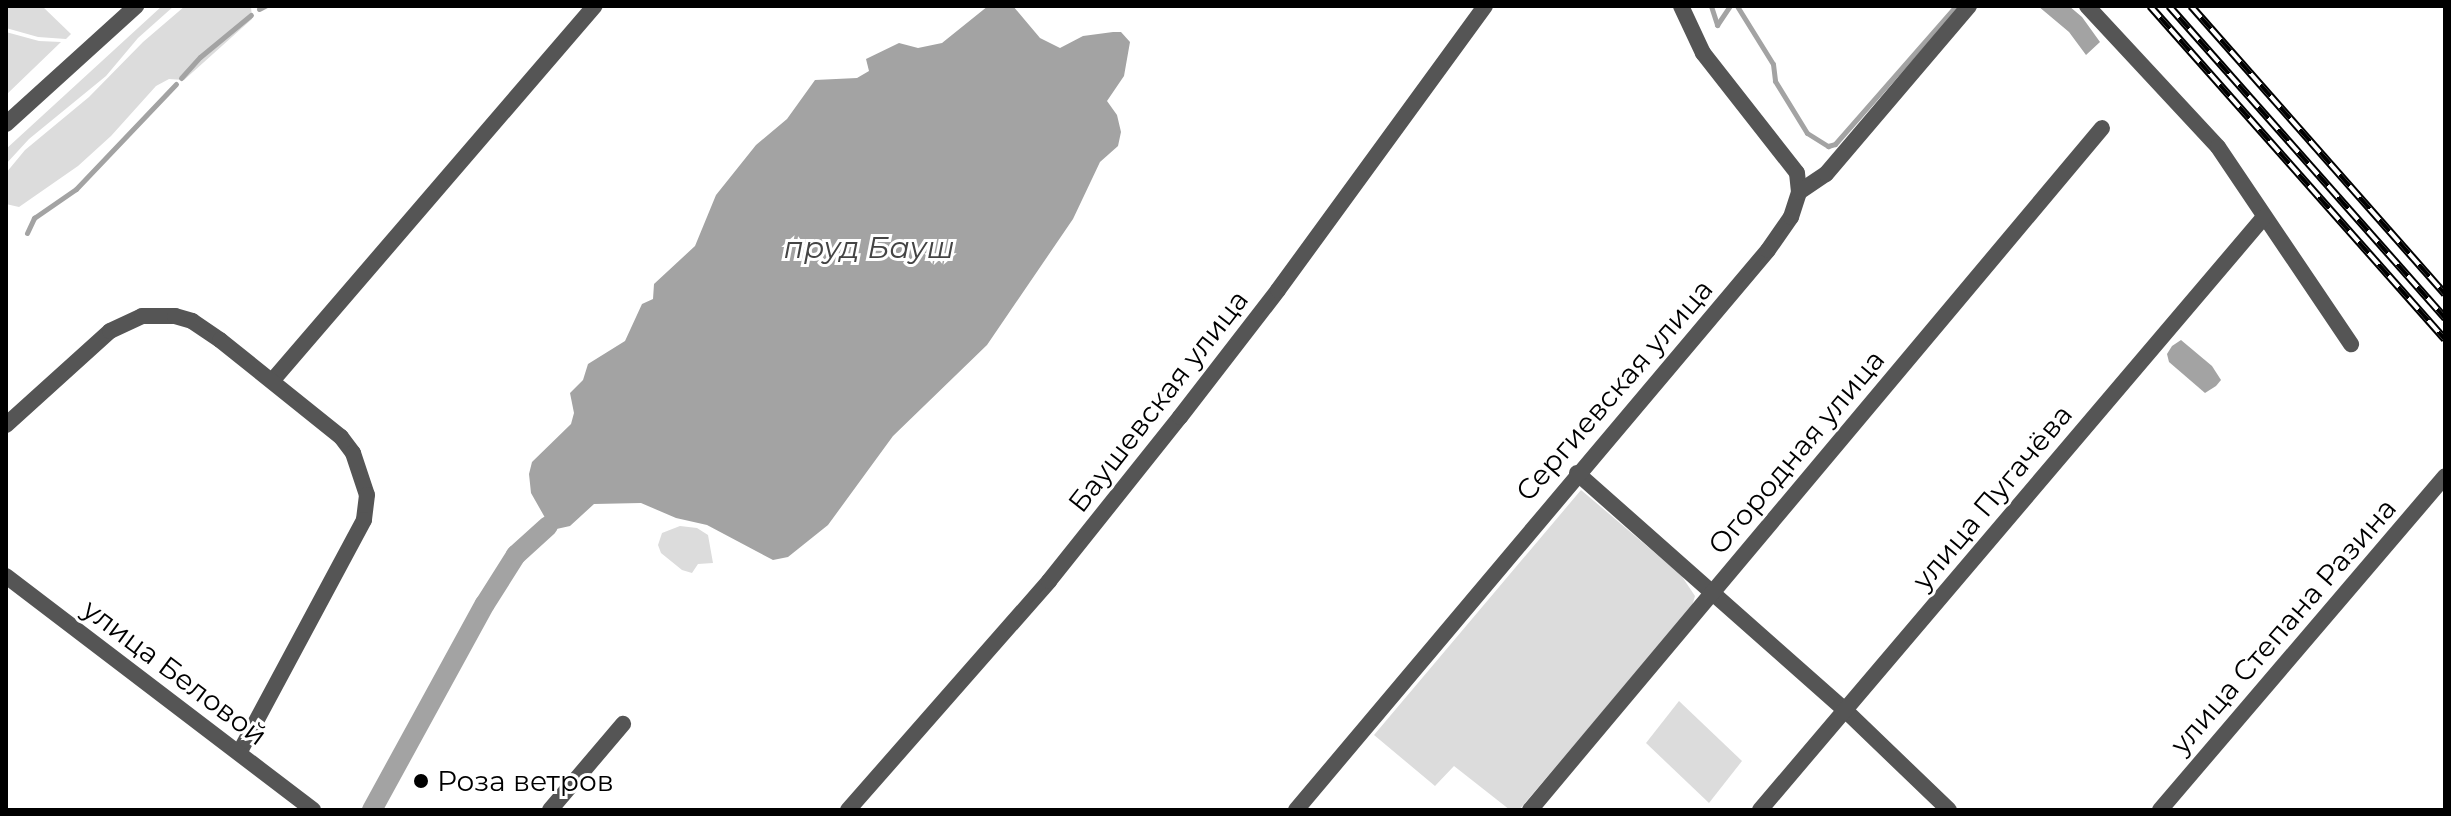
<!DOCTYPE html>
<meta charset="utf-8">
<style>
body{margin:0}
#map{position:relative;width:2451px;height:816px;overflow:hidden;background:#fff;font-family:Montserrat,sans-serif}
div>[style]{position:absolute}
.green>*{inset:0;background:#dcdcdc}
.water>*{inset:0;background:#a3a3a3}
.stream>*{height:5px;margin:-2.5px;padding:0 2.5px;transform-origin:2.5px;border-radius:2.5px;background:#a3a3a3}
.canal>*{height:20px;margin:-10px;padding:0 10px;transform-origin:10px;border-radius:10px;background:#a3a3a3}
.minor>*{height:16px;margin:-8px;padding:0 8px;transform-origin:8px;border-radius:8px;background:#555}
.tertiary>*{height:16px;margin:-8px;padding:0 8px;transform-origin:8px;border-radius:8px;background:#555}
.rail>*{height:8px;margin-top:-4px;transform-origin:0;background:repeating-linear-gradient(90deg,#fff 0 15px,#000 0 30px);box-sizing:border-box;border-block:2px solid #000}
.dots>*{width:22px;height:22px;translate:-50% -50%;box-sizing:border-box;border:4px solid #fff;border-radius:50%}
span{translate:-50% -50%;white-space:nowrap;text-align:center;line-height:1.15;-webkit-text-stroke:6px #fff;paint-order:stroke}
.street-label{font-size:28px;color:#000}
.poi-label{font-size:28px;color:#000}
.left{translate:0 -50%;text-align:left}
.water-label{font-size:30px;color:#444;font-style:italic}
.frame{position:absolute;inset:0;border:8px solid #000;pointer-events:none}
</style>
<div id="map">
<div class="green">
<i style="clip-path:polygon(6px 6px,42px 6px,71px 34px,66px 39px,38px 37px,6px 28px)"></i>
<i style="clip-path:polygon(162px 6px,174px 6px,138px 38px,106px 76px,29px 139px,6px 164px,6px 149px)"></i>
<i style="clip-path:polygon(185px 6px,251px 6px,252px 19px,184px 80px,169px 79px,156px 86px,111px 136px,78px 166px,19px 207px,6px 204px,6px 173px,25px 150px,89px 97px,143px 42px)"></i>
<i style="clip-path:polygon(6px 32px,39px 41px,61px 42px,6px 95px)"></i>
<i style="clip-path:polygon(1581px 490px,1681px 575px,1695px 596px,1692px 606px,1519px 810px,1510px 810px,1454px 766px,1435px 786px,1374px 735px)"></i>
<i style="clip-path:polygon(680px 526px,697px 528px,708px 535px,713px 563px,698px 564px,692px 573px,682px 570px,661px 553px,658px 545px,662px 533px)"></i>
<i style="clip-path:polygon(1679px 701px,1742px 761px,1709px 803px,1646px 743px)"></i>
</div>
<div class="water">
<i style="clip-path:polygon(988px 6px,1013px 6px,1040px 38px,1060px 48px,1083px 36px,1113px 32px,1121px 32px,1130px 42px,1124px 76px,1107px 101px,1117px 115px,1121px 132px,1118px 146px,1100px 162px,1073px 219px,987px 345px,893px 436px,828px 525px,788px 557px,773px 560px,707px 525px,676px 518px,641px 503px,594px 504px,570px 526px,552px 530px,531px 493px,529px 474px,532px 462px,571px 424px,574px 413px,570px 393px,583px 380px,588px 364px,625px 341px,642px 304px,653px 299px,654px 284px,695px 246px,716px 195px,756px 145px,787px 119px,815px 80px,857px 78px,869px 71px,866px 59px,899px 43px,918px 48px,942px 43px)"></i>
<i style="clip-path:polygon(2038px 6px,2069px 6px,2082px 17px,2100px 42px,2086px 55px,2069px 32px)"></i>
<i style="clip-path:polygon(2181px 340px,2212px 366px,2221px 380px,2216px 386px,2205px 393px,2169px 362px,2167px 354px,2172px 346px)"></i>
</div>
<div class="stream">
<i style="left:1711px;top:6px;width:20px;rotate:72deg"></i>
<i style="left:1717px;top:25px;width:23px;rotate:-56deg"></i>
<i style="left:1737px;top:6px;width:68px;rotate:58.2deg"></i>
<i style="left:1773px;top:64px;width:17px;rotate:83deg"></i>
<i style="left:1775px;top:81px;width:61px;rotate:58.4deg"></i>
<i style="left:1807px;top:133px;width:25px;rotate:32deg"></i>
<i style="left:1828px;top:146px;width:7px;rotate:-16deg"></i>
<i style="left:1835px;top:144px;width:184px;rotate:-48.8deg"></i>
<i style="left:259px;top:9px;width:7px;rotate:-27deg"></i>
<i style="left:181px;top:78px;width:28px;rotate:-48deg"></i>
<i style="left:200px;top:57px;width:66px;rotate:-39.5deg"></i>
<i style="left:27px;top:233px;width:17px;rotate:-65deg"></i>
<i style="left:34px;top:218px;width:51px;rotate:-34.6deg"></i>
<i style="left:76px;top:189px;width:145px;rotate:-46.4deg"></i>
</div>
<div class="canal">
<i style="left:372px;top:810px;width:235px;rotate:-61.3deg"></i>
<i style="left:485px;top:604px;width:58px;rotate:-57.7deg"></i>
<i style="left:516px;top:555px;width:43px;rotate:-42.2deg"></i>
</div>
<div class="minor">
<i style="left:1681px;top:6px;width:52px;rotate:64.9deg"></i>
<i style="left:1703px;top:53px;width:152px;rotate:51.9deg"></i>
<i style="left:1797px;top:173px;width:19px;rotate:84deg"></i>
<i style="left:2087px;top:6px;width:192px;rotate:47.1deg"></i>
<i style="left:2218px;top:147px;width:238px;rotate:56deg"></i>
<i style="left:272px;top:381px;width:495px;rotate:-49.3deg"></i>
<i style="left:6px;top:425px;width:140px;rotate:-42.1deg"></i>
<i style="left:110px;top:331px;width:35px;rotate:-25deg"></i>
<i style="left:142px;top:316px;width:33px"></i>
<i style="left:175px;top:316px;width:18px;rotate:16deg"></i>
<i style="left:192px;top:321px;width:34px;rotate:34deg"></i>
<i style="left:220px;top:340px;width:155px;rotate:38.7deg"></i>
<i style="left:341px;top:437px;width:20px;rotate:53deg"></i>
<i style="left:353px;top:453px;width:44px;rotate:71.6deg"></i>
<i style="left:367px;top:495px;width:25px;rotate:97deg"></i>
<i style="left:364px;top:520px;width:264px;rotate:118.2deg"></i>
<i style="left:1577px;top:473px;width:358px;rotate:41.5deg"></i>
<i style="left:1845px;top:710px;width:144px;rotate:43.9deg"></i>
<i style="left:6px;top:576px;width:386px;rotate:37.3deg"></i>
<i style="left:550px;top:810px;width:113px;rotate:-49.7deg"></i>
<i style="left:848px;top:810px;width:305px;rotate:-48.7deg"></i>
<i style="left:1049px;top:581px;width:210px;rotate:-51.4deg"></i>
<i style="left:1180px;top:417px;width:160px;rotate:-52.3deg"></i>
<i style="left:1278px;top:290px;width:351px;rotate:-53.9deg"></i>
<i style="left:1296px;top:810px;width:732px;rotate:-49.87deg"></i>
<i style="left:1768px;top:250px;width:40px;rotate:-55.1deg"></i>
<i style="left:1791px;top:217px;width:26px;rotate:-72deg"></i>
<i style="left:1799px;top:192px;width:32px;rotate:-34deg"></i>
<i style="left:1826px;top:174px;width:221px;rotate:-49.6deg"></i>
<i style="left:1530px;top:810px;width:890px;rotate:-50.01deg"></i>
<i style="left:1760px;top:810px;width:778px;rotate:-49.64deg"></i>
<i style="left:2160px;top:810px;width:439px;rotate:-49.5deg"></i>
</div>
<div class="tertiary">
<i style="left:6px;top:124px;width:176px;rotate:-42.2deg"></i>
</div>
<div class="rail">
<i style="left:2150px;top:6px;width:445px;rotate:48.5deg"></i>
<i style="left:2169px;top:6px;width:417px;rotate:48.5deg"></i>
<i style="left:2191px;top:6px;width:384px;rotate:48.6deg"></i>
</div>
<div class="dots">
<i style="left:421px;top:781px;background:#000"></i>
</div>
<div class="street-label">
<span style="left:1614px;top:390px;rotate:-49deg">Сергиевская улица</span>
<span style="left:1158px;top:401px;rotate:-52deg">Баушевская улица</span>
<span style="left:1796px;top:452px;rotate:-50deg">Огородная улица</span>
<span style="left:1992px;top:497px;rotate:-50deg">улица Пугачёва</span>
<span style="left:2283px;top:626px;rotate:-49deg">улица Степана Разина</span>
<span style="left:175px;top:672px;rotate:37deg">улица Беловой</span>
</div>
<div class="poi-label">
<span class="left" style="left:437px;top:781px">Роза ветров</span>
</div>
<div class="water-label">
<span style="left:869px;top:248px">пруд Бауш</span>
</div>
<div class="frame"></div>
</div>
